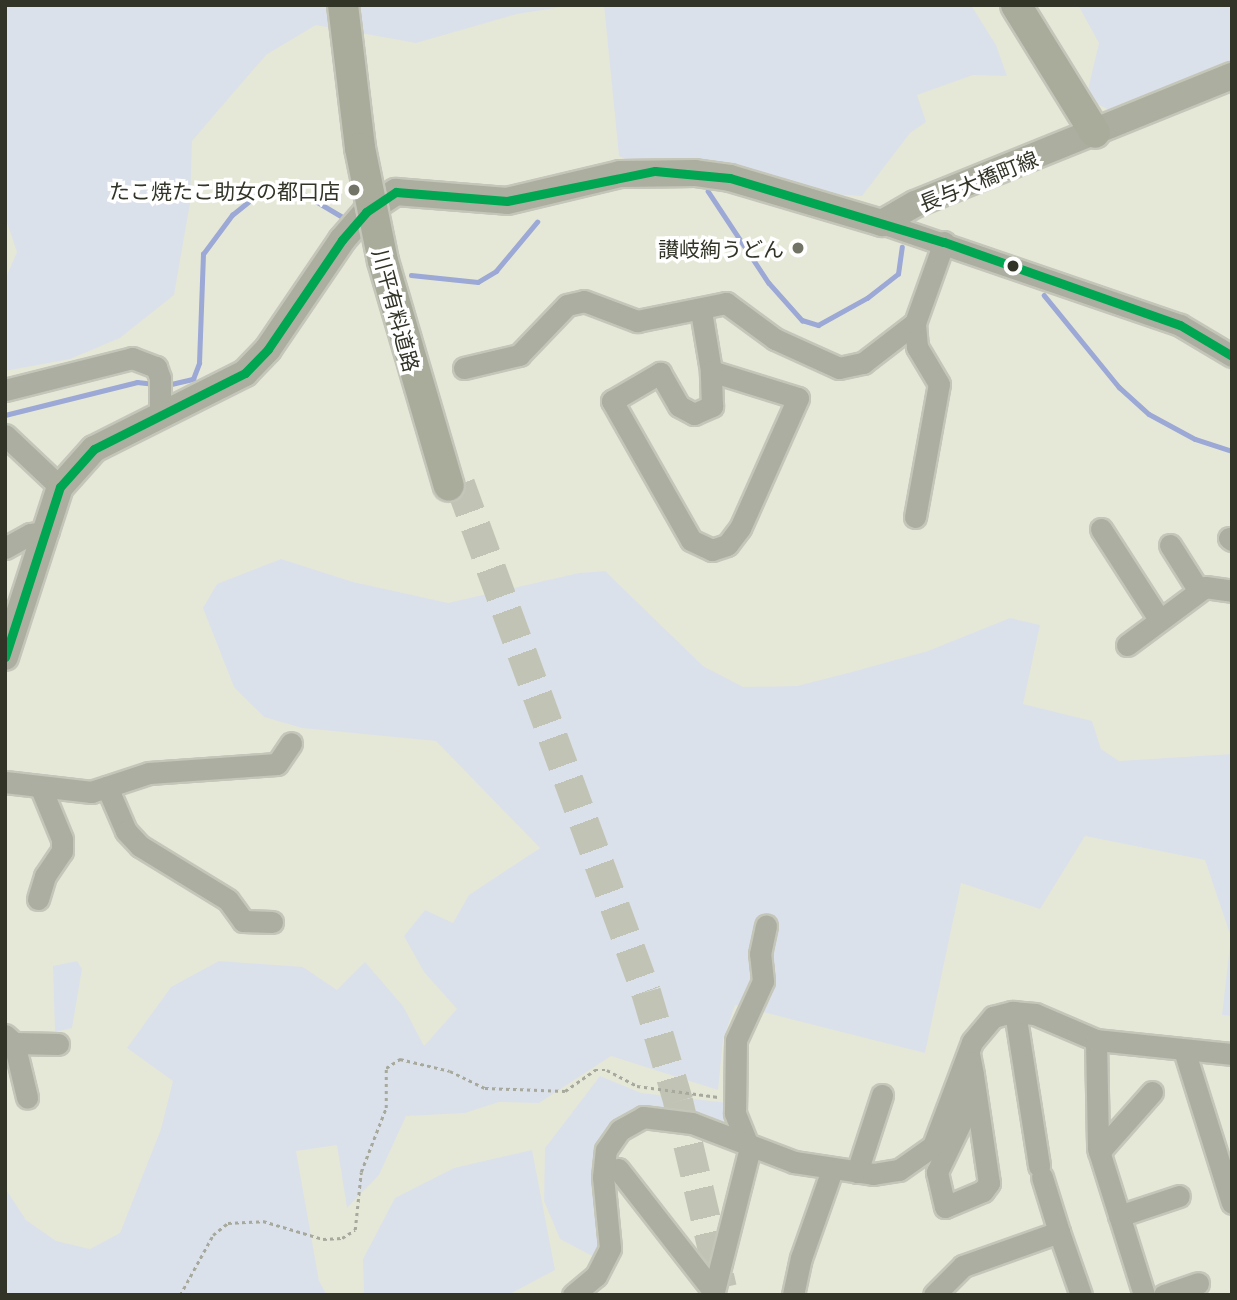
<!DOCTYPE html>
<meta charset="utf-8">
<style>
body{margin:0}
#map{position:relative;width:1237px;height:1300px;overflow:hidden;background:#e5e8d7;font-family:Literata,"Noto Sans JP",serif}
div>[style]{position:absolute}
.green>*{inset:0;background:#dbe1ea}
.stream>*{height:4.5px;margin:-2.25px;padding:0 2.25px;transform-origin:2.25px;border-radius:2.25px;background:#9ca8d5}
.highway-tunnel>*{height:30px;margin-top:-15px;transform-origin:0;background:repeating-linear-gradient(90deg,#c1c4b4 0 30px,transparent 0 45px)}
.path>*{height:2.5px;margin-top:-1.25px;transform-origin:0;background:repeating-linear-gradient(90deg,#a6a99c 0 3.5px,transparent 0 7px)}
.roads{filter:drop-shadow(2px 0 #c4c6b9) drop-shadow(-2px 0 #c4c6b9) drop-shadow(0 2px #c4c6b9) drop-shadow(0 -2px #c4c6b9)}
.minor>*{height:21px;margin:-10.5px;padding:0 10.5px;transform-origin:10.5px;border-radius:10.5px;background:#acaea1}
.major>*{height:26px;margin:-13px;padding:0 13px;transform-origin:13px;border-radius:13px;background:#acaf9f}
.highway>*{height:30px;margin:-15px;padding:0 15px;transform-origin:15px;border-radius:15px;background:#a9ab9b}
.bridges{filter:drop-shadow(2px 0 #c4c6b9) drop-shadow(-2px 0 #c4c6b9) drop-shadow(0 2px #c4c6b9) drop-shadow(0 -2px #c4c6b9)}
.highway-bridge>*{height:30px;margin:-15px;padding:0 15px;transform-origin:15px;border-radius:15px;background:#a9ab9b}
.bus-1>*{height:9px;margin:-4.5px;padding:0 4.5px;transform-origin:4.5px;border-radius:4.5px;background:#00a651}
.dots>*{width:19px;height:19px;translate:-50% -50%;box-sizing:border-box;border:4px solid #fff;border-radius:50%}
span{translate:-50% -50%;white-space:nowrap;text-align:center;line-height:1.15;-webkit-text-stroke:7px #fff;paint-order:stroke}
.street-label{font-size:21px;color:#313427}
.poi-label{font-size:21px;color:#313427}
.right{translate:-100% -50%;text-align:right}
.frame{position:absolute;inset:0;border:7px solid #313427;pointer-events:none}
</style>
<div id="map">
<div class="green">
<i style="clip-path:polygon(5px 5px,574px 5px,517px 14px,416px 43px,316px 25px,266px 55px,192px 141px,190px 203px,174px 295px,120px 338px,70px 359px,5px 371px,5px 280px,17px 252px,5px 217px)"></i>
<i style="clip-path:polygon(604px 5px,971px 5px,996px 45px,1007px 76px,973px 75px,917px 95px,926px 122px,910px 133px,862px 196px,800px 192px,653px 172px,619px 156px)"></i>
<i style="clip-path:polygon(1078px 5px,1232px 5px,1232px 62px,1113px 112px,1086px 98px,1099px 43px)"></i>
<i style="clip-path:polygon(281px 559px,353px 582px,448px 603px,579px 573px,605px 571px,703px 666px,743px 687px,797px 686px,848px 673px,928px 651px,1010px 618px,1040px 625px,1023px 704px,1092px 721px,1101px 749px,1119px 761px,1232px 754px,1232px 1016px,1222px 1015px,1231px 937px,1205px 860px,1085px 836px,1040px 909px,961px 883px,925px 1053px,735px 1005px,723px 1040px,718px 1090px,611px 1056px,539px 1103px,499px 1102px,465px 1113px,406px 1116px,379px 1175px,347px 1208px,337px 1145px,296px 1151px,319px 1281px,327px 1295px,5px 1295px,5px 1188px,26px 1220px,56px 1241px,90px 1249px,120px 1233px,161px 1129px,173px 1081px,127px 1048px,171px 987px,219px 961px,303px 967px,337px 990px,365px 962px,403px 1006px,424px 1046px,457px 1009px,424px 972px,404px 936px,425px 910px,453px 923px,469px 895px,540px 848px,436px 741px,302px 728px,264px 717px,234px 687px,203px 608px,217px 584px)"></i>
<i style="clip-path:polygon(77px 961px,82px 969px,72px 1028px,55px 1032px,53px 966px)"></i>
<i style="clip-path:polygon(600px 1076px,641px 1093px,728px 1103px,737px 1135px,674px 1110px,601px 1146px,600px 1260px,560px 1239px,544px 1201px,545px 1148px)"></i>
<i style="clip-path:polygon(532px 1150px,555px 1270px,508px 1295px,364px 1295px,363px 1259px,395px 1198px,454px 1168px)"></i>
</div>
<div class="stream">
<i style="left:708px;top:191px;width:110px;rotate:56.5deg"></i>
<i style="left:769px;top:283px;width:50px;rotate:48.3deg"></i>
<i style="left:802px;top:320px;width:17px;rotate:17deg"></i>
<i style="left:818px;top:325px;width:56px;rotate:-28.9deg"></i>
<i style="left:867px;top:298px;width:39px;rotate:-38deg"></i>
<i style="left:898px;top:274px;width:27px;rotate:-82deg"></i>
<i style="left:411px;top:275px;width:67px;rotate:6deg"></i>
<i style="left:478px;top:282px;width:21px;rotate:-31deg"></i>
<i style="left:496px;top:271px;width:64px;rotate:-50.1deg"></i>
<i style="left:1044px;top:295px;width:119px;rotate:50.8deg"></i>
<i style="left:1119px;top:387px;width:40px;rotate:42deg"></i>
<i style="left:1149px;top:414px;width:52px;rotate:28.5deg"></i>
<i style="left:1195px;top:439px;width:39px;rotate:18deg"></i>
<i style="left:167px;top:385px;width:27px;rotate:-13deg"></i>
<i style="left:193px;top:379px;width:17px;rotate:-69deg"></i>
<i style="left:199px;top:363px;width:109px;rotate:-87.9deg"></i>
<i style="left:203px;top:254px;width:49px;rotate:-53.4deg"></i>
<i style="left:232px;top:215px;width:45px;rotate:-38.7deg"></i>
<i style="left:267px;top:187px;width:30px;rotate:6deg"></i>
<i style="left:297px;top:190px;width:57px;rotate:30.6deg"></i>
<i style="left:5px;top:415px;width:136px;rotate:-14deg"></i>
<i style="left:137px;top:382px;width:18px;rotate:6deg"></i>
</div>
<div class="highway-tunnel">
<i style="left:460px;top:484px;width:541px;rotate:69.89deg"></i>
<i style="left:646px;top:992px;width:114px;rotate:73.6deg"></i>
<i style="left:678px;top:1101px;width:192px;rotate:76.8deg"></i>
</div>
<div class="path">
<i style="left:180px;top:1295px;width:68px;rotate:-61.2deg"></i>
<i style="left:213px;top:1235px;width:19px;rotate:-39deg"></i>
<i style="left:228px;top:1223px;width:35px;rotate:-3deg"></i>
<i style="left:263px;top:1221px;width:63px;rotate:16.7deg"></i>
<i style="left:323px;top:1239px;width:19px;rotate:-3deg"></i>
<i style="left:342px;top:1238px;width:15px;rotate:-32deg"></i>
<i style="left:355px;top:1230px;width:58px;rotate:-84.1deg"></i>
<i style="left:361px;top:1172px;width:69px;rotate:-68.7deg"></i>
<i style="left:386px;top:1108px;width:40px;rotate:-90deg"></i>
<i style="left:386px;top:1068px;width:17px;rotate:-33deg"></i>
<i style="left:400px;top:1059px;width:51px;rotate:13.5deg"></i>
<i style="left:450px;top:1071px;width:39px;rotate:26deg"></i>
<i style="left:485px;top:1088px;width:80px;rotate:2.1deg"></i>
<i style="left:565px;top:1091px;width:37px;rotate:-35deg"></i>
<i style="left:595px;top:1070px;width:12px"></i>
<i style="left:607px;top:1070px;width:34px;rotate:28deg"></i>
<i style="left:637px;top:1086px;width:82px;rotate:7.7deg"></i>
</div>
<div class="roads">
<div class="minor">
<i style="left:882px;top:223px;width:315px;rotate:18.9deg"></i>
<i style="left:1180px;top:325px;width:61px;rotate:30.8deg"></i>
<i style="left:701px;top:311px;width:61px;rotate:80.5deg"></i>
<i style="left:464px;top:368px;width:57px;rotate:-13.3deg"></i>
<i style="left:519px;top:355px;width:69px;rotate:-46.2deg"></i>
<i style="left:567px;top:305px;width:17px;rotate:-13deg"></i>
<i style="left:584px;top:301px;width:57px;rotate:20.7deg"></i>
<i style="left:637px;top:321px;width:91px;rotate:-11.4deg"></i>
<i style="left:726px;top:303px;width:61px;rotate:36.3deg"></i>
<i style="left:775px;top:339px;width:70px;rotate:24.4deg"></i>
<i style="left:839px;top:368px;width:25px;rotate:-12deg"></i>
<i style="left:863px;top:363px;width:66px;rotate:-37.6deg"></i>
<i style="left:711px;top:371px;width:91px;rotate:17.2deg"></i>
<i style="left:798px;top:398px;width:142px;rotate:114deg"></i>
<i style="left:740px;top:528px;width:21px;rotate:127deg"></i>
<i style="left:727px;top:545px;width:16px;rotate:162deg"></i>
<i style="left:712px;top:550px;width:23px;rotate:-155deg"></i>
<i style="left:691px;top:540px;width:160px;rotate:-119.6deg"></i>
<i style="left:612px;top:401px;width:56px;rotate:-30.3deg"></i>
<i style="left:660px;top:373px;width:38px;rotate:60deg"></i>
<i style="left:679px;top:406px;width:17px;rotate:28deg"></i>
<i style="left:694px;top:414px;width:20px;rotate:-24deg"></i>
<i style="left:712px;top:406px;width:35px;rotate:-92deg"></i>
<i style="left:5px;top:390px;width:131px;rotate:-14.1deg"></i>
<i style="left:132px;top:358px;width:26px;rotate:21deg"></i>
<i style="left:156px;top:367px;width:12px;rotate:70deg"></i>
<i style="left:160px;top:378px;width:37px;rotate:90deg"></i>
<i style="left:5px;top:435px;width:76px;rotate:43.4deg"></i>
<i style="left:915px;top:517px;width:135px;rotate:-79.8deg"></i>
<i style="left:939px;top:384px;width:43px;rotate:-120.7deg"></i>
<i style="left:917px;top:347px;width:24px;rotate:-95deg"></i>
<i style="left:915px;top:323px;width:86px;rotate:-70.3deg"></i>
<i style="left:1101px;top:529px;width:107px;rotate:57.2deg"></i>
<i style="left:1229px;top:538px;width:4px;rotate:34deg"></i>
<i style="left:1170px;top:545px;width:54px;rotate:57.8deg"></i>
<i style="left:5px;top:548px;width:29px;rotate:-29deg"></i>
<i style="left:30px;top:534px;width:18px;rotate:-9deg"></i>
<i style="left:1127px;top:645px;width:97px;rotate:-36.6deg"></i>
<i style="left:1205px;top:587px;width:27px;rotate:8deg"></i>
<i style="left:5px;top:782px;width:87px;rotate:6.6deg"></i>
<i style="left:91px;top:792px;width:61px;rotate:-18.1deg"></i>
<i style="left:149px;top:773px;width:128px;rotate:-4deg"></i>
<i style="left:277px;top:764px;width:25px;rotate:-56deg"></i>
<i style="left:107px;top:787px;width:48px;rotate:66.6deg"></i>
<i style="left:126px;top:831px;width:21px;rotate:47deg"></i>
<i style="left:140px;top:846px;width:103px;rotate:31.5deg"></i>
<i style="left:228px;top:900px;width:26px;rotate:54deg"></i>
<i style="left:243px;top:921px;width:29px;rotate:2deg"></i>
<i style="left:38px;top:899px;width:24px;rotate:-73deg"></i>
<i style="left:45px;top:876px;width:30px;rotate:-56deg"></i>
<i style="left:62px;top:851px;width:12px;rotate:-90deg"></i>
<i style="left:62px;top:839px;width:55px;rotate:-112.4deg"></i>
<i style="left:1015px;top:1012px;width:156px;rotate:81.1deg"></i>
<i style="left:5px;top:1035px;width:12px;rotate:42deg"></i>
<i style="left:14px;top:1043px;width:56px;rotate:76.5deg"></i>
<i style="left:1096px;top:1040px;width:108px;rotate:88.9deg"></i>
<i style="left:1098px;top:1148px;width:154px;rotate:72.6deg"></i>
<i style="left:14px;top:1043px;width:44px;rotate:1.3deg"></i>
<i style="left:1184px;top:1050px;width:160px;rotate:72.6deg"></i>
<i style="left:969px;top:1054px;width:21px;rotate:79deg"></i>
<i style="left:973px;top:1075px;width:109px;rotate:81.6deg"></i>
<i style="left:989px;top:1183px;width:10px;rotate:127deg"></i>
<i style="left:983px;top:1191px;width:41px;rotate:157.2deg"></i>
<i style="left:945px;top:1207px;width:36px;rotate:-103deg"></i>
<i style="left:937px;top:1172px;width:88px;rotate:-64.3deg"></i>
<i style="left:749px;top:1148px;width:38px;rotate:-112deg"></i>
<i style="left:735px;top:1113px;width:73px;rotate:-89.2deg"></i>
<i style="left:736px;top:1040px;width:65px;rotate:-65.4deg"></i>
<i style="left:763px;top:981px;width:27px;rotate:-96deg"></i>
<i style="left:760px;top:954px;width:29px;rotate:-78deg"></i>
<i style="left:1099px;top:1152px;width:80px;rotate:-48.5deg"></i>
<i style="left:618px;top:1169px;width:156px;rotate:52deg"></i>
<i style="left:857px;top:1172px;width:81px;rotate:-72deg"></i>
<i style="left:1042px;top:1177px;width:58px;rotate:72.8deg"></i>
<i style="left:1119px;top:1216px;width:63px;rotate:-18.4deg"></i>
<i style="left:573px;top:1295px;width:30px;rotate:-40deg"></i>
<i style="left:596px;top:1276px;width:31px;rotate:-63deg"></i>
<i style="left:610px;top:1248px;width:71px;rotate:-95.6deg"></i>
<i style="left:603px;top:1177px;width:27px;rotate:-84deg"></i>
<i style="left:606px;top:1150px;width:24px;rotate:-55deg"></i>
<i style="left:620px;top:1130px;width:26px;rotate:-29deg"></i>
<i style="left:643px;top:1117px;width:49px;rotate:7deg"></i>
<i style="left:692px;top:1123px;width:109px;rotate:20.9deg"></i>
<i style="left:794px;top:1162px;width:80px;rotate:8.6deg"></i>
<i style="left:873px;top:1174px;width:26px;rotate:-9deg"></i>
<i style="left:899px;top:1170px;width:42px;rotate:-35.2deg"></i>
<i style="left:933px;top:1146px;width:111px;rotate:-69.4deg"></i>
<i style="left:972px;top:1042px;width:33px;rotate:-50deg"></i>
<i style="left:993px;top:1017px;width:20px;rotate:-15deg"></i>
<i style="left:1012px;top:1012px;width:23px;rotate:5deg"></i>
<i style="left:1035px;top:1014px;width:66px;rotate:23.1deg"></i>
<i style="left:1096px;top:1040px;width:137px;rotate:5.9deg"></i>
<i style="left:713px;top:1295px;width:152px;rotate:-75.9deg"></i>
<i style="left:793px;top:1295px;width:38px;rotate:-78deg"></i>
<i style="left:801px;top:1258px;width:93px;rotate:-70.6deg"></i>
<i style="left:934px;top:1295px;width:41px;rotate:-45deg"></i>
<i style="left:963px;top:1266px;width:102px;rotate:-19.5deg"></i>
<i style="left:1059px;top:1232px;width:67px;rotate:70.8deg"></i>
<i style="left:1164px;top:1295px;width:36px;rotate:-19deg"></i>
</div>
<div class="major">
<i style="left:5px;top:657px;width:179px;rotate:-72.1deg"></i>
<i style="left:60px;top:487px;width:51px;rotate:-48.2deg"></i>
<i style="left:94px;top:449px;width:169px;rotate:-26.7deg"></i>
<i style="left:245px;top:373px;width:33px;rotate:-46deg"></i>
<i style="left:268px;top:349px;width:132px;rotate:-55.8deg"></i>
<i style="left:342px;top:240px;width:37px;rotate:-49deg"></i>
<i style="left:366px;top:212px;width:36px;rotate:-34deg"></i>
<i style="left:396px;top:192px;width:111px;rotate:4.6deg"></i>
<i style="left:507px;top:201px;width:116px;rotate:-13.4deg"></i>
<i style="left:620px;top:174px;width:75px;rotate:-0.8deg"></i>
<i style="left:695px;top:173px;width:35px;rotate:8deg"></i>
<i style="left:730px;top:178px;width:159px;rotate:16.5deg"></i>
<i style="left:882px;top:223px;width:38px;rotate:-30deg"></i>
<i style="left:915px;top:204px;width:342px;rotate:-22deg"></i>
</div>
<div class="highway">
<i style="left:1016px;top:5px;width:150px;rotate:58.3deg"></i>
</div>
</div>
<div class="bridges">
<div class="highway-bridge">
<i style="left:343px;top:5px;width:144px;rotate:83.2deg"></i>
<i style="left:360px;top:148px;width:115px;rotate:78.5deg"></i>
<i style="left:383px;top:261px;width:234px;rotate:73.7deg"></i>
</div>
</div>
<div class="bus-1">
<i style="left:5px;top:657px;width:179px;rotate:-72.1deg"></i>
<i style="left:60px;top:487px;width:51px;rotate:-48.2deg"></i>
<i style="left:94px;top:449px;width:169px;rotate:-26.7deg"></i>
<i style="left:245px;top:373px;width:33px;rotate:-46deg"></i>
<i style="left:268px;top:349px;width:132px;rotate:-55.8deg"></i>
<i style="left:342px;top:240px;width:37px;rotate:-49deg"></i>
<i style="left:366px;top:212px;width:36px;rotate:-34deg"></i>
<i style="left:396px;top:192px;width:111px;rotate:4.6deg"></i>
<i style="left:507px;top:201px;width:151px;rotate:-11.5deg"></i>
<i style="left:655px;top:171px;width:75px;rotate:5.3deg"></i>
<i style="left:730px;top:178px;width:223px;rotate:16.7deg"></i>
<i style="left:944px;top:242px;width:250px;rotate:19.4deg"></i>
<i style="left:1180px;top:325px;width:61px;rotate:30.8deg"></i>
</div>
<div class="dots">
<i style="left:354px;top:190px;background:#707365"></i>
<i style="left:798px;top:248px;background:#707365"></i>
<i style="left:1013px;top:266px;background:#313427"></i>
</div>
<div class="street-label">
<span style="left:978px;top:180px;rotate:-22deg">長与大橋町線</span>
<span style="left:397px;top:310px;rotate:75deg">川平有料道路</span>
</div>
<div class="poi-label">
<span class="right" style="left:340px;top:190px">たこ焼たこ助女の都口店</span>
<span class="right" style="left:784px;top:248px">讃岐絢うどん</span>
</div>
<div class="frame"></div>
</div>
